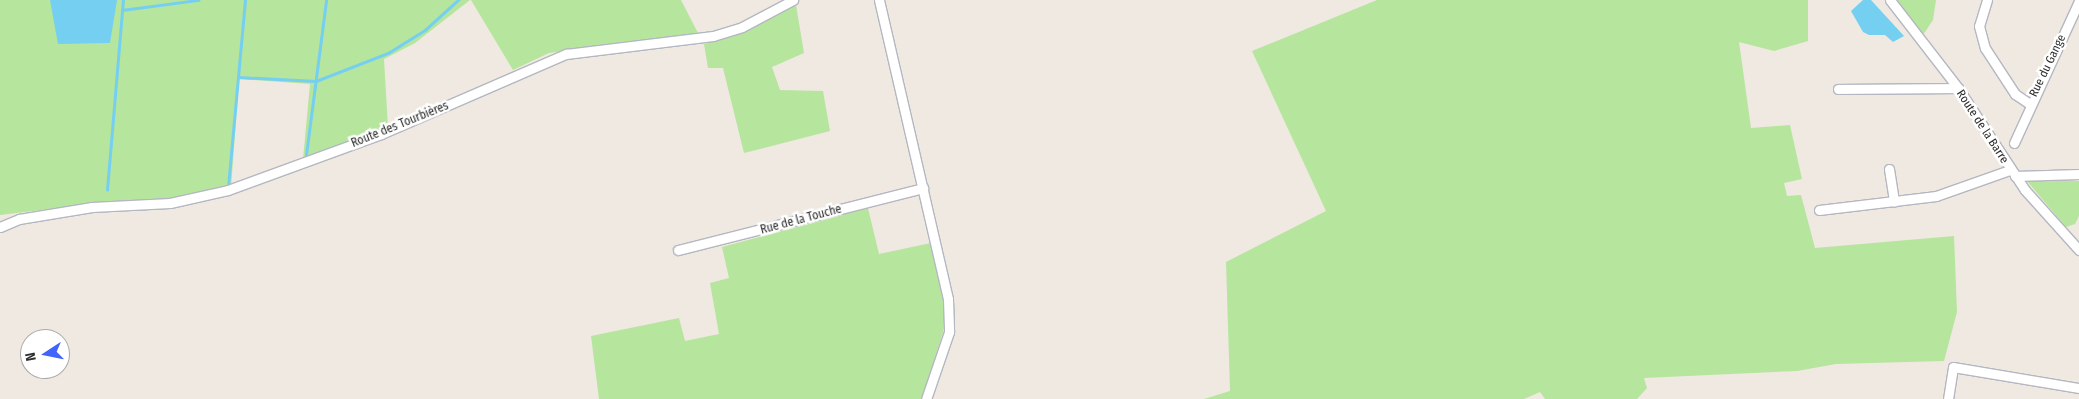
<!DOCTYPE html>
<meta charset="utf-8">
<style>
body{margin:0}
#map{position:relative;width:2079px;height:399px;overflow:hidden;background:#efe9e1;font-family:"Fira Sans Condensed",sans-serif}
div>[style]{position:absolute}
.green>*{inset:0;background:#b6e59e}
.water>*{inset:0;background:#75cff0}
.stream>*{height:2.5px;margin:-1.25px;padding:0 1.25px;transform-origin:1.25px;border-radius:1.25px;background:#75cff0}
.roads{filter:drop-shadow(1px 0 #b4b7c1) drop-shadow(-1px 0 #b4b7c1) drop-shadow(0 1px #b4b7c1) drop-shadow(0 -1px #b4b7c1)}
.minor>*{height:9px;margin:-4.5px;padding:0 4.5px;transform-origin:4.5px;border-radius:4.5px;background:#fff}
span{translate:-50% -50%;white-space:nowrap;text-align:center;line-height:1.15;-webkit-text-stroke:5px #fff;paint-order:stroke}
.street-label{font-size:12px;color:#2e2e2e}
.north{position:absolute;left:20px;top:329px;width:50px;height:50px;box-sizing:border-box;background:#fff;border:1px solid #ababab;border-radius:50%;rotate:259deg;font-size:14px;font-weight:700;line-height:20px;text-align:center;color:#2e2e2e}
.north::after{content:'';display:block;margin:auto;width:18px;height:22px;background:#4264fb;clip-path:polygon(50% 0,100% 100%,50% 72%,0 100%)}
</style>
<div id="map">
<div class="green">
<i style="clip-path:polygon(0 0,470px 0,415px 43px,384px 59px,388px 128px,303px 159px,310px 84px,239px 79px,231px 188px,170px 200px,92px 204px,0 215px)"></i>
<i style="clip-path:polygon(471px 0,681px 0,698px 33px,549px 53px,513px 70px)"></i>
<i style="clip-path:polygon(1377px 0,1808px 0,1808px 41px,1774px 51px,1739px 42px,1751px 128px,1790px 125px,1802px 179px,1784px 183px,1787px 196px,1801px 195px,1815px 248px,1954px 236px,1957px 312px,1944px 361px,1836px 364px,1797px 371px,1644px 378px,1647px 388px,1637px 399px,1545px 399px,1540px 392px,1524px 399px,1204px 399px,1230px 391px,1226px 262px,1326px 211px,1252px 51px)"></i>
<i style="clip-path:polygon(1894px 0,1936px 0,1933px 20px,1921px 38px)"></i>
<i style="clip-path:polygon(796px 5px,804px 53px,772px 67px,780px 90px,823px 91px,830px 131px,744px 153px,723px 68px,708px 68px,704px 44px,734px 36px)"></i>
<i style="clip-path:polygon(2027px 181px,2079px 181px,2079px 216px,2075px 224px,2066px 227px)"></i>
<i style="clip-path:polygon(868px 208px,879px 254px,931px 243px,944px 297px,945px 326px,922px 399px,599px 399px,591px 336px,679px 318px,685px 341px,719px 334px,710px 283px,729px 278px,722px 247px)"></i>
</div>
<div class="water">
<i style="clip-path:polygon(50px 0,117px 0,110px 43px,58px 44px)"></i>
<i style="clip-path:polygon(1863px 0,1871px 0,1904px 36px,1893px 42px,1885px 35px,1869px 35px,1863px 32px,1851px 11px)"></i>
</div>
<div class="stream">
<i style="left:122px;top:10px;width:77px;rotate:-7.5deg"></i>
<i style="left:238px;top:77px;width:78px;rotate:2.9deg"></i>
<i style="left:316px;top:81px;width:77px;rotate:-21.3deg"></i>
<i style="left:388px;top:53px;width:44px;rotate:-31.9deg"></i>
<i style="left:425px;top:30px;width:45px;rotate:-42.3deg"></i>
<i style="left:306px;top:155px;width:156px;rotate:-82.6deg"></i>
<i style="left:228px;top:187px;width:188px;rotate:-84.8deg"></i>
<i style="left:107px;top:190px;width:191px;rotate:-85.2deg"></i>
</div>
<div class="roads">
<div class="minor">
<i style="left:879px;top:0;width:307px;rotate:77deg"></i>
<i style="left:948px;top:299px;width:33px;rotate:88deg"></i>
<i style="left:949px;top:332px;width:71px;rotate:108.9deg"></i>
<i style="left:1890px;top:0;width:111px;rotate:52.3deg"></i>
<i style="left:1958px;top:88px;width:122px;rotate:56.7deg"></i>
<i style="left:2025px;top:190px;width:81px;rotate:48deg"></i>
<i style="left:1987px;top:0;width:27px;rotate:107deg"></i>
<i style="left:1979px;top:26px;width:23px;rotate:75deg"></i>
<i style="left:1985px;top:48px;width:55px;rotate:56.9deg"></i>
<i style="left:2015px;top:94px;width:18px;rotate:34deg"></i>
<i style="left:1838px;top:89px;width:120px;rotate:-0.5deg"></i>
<i style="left:2014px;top:143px;width:156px;rotate:-65.4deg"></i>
<i style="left:1889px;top:169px;width:33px;rotate:81deg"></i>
<i style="left:2015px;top:176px;width:64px;rotate:-1.8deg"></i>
<i style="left:1819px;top:210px;width:118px;rotate:-6.8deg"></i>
<i style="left:1936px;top:196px;width:78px;rotate:-19.4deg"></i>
<i style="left:0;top:227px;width:21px;rotate:-23deg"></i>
<i style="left:19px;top:219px;width:74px;rotate:-9.3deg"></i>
<i style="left:92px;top:207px;width:78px;rotate:-2.9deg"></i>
<i style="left:170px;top:203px;width:59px;rotate:-12.6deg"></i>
<i style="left:228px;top:190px;width:163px;rotate:-20.1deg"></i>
<i style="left:381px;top:134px;width:202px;rotate:-23.4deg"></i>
<i style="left:566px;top:54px;width:148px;rotate:-7deg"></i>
<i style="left:713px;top:36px;width:30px;rotate:-17deg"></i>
<i style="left:742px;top:27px;width:58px;rotate:-27.9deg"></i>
<i style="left:678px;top:250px;width:253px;rotate:-14.2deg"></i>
<i style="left:1948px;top:399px;width:32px;rotate:-81deg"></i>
<i style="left:1953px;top:367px;width:128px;rotate:9.5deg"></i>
</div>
</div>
<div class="street-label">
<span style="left:2048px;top:66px;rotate:-64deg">Rue du Gange</span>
<span style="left:400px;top:125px;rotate:-22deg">Route des Tourbières</span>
<span style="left:1982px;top:127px;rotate:57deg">Route de la Barre</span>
<span style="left:801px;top:220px;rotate:-15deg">Rue de la Touche</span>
</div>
<div class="north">N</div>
</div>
